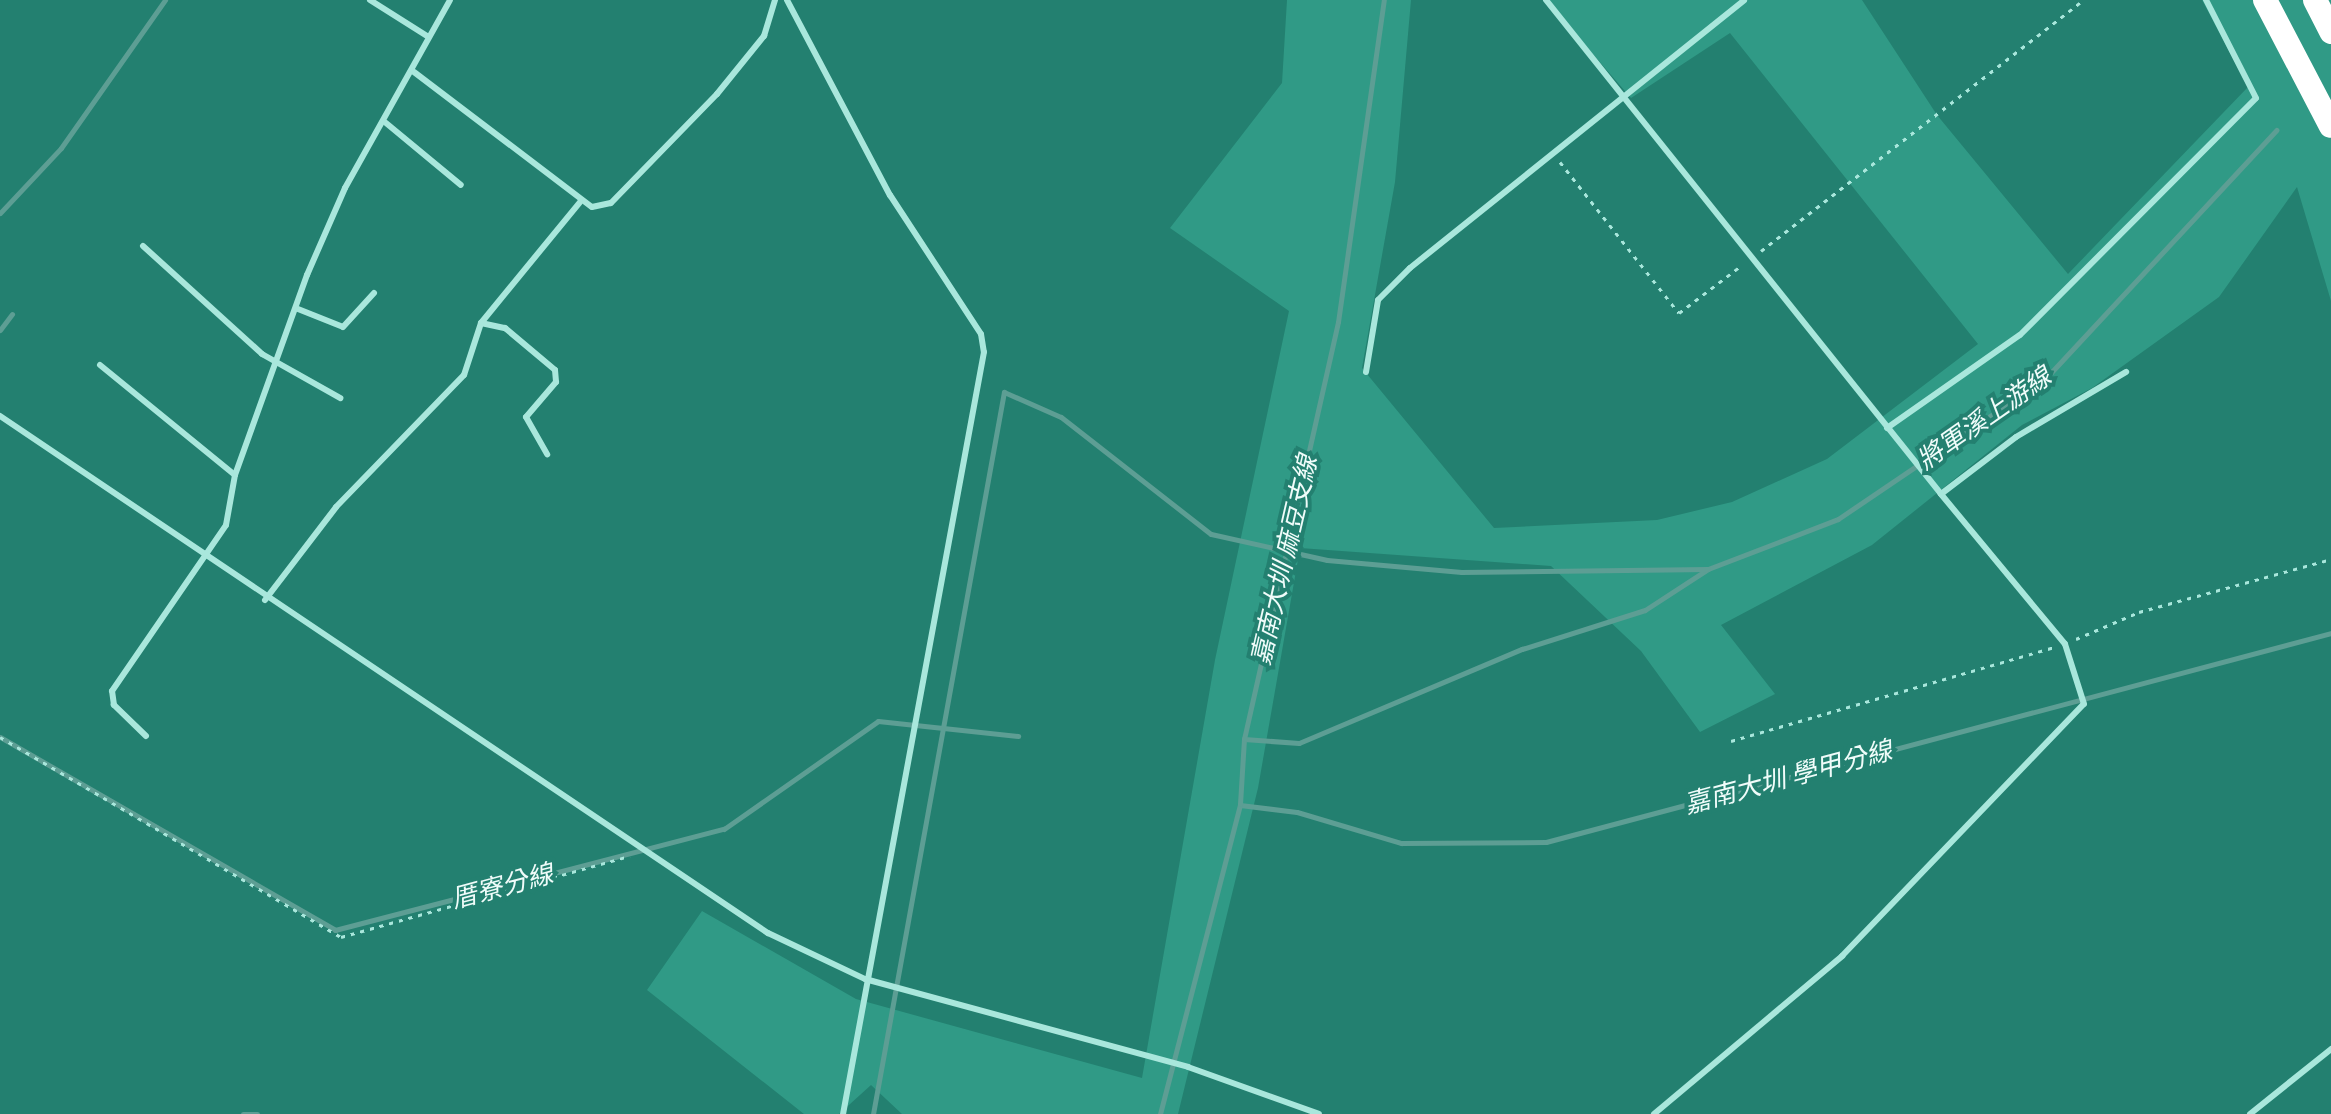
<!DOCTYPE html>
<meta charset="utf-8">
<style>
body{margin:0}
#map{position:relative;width:2331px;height:1114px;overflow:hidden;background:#238070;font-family:"Archivo Narrow","Noto Sans TC",sans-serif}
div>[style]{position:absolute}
.green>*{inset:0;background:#309a86}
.stream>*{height:5px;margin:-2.5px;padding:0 2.5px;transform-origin:2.5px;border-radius:2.5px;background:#5d9e94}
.path>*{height:3px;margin-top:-1.5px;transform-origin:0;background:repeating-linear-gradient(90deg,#a9e7dc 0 4px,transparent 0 10px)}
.service>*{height:6px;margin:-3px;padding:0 3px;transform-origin:3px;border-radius:3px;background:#a9e7dc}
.motorway>*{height:24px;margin:-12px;padding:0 12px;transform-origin:12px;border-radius:12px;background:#fff}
span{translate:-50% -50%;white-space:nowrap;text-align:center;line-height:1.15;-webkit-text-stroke:8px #238070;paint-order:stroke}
.water-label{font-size:26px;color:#f0fcfa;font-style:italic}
</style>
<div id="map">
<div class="green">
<i style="clip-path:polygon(1287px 0,1411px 0,1395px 182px,1362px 368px,1494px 528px,1657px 520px,1732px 502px,1827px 459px,1978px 344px,1730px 33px,1631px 98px,1546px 0,1862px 0,1937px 115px,2068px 274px,2248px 87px,2202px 0,2331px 0,2331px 301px,2297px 187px,2219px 297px,2092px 388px,2022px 425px,1872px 545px,1721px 625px,1775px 694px,1700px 732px,1641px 651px,1551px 566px,1300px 548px,1258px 788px,1178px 1114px,902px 1114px,871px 1085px,839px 1114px,804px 1114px,647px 990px,702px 911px,856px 999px,1142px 1078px,1215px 660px,1289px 311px,1170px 228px,1282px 83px)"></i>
</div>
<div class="stream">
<i style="left:0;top:213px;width:89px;rotate:-46.8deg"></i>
<i style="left:61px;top:148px;width:181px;rotate:-54.9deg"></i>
<i style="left:0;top:330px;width:20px;rotate:-53deg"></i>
<i style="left:0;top:737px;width:387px;rotate:29.9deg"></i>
<i style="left:335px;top:930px;width:402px;rotate:-14.6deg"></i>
<i style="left:724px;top:829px;width:188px;rotate:-35deg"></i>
<i style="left:878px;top:721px;width:141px;rotate:6.1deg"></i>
<i style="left:1244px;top:739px;width:55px;rotate:4.2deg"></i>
<i style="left:1299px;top:743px;width:242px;rotate:-22.9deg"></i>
<i style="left:1522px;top:649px;width:129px;rotate:-17.6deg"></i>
<i style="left:1645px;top:610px;width:75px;rotate:-33.1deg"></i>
<i style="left:1708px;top:569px;width:139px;rotate:-21deg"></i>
<i style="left:1838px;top:519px;width:250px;rotate:-34.1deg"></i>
<i style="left:2045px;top:379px;width:340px;rotate:-47.1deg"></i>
<i style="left:1240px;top:805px;width:57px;rotate:7deg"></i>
<i style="left:1297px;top:812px;width:109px;rotate:16.6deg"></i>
<i style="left:1401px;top:843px;width:145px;rotate:-0.4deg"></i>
<i style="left:1546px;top:842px;width:812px;rotate:-14.91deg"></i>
<i style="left:243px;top:1114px;width:14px"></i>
<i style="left:873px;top:1114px;width:734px;rotate:-79.72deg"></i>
<i style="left:1004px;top:392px;width:62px;rotate:23.7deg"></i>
<i style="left:1061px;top:417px;width:190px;rotate:38deg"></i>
<i style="left:1211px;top:534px;width:119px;rotate:12.6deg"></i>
<i style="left:1327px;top:560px;width:135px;rotate:5.1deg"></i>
<i style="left:1461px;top:572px;width:247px;rotate:-0.7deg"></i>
<i style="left:1160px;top:1114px;width:320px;rotate:-75.5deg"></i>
<i style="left:1240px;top:804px;width:65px;rotate:-86.5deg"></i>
<i style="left:1244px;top:739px;width:427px;rotate:-77.3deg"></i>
<i style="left:1338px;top:322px;width:325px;rotate:-81.9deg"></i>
</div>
<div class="path">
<i style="left:1560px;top:162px;width:192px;rotate:51.8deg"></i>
<i style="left:1679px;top:313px;width:79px;rotate:-37.3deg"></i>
<i style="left:1761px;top:251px;width:408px;rotate:-37.9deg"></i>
<i style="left:2076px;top:639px;width:69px;rotate:-23.2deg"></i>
<i style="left:2139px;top:612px;width:199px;rotate:-15.4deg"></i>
<i style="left:0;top:737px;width:395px;rotate:30.4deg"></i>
<i style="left:341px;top:937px;width:300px;rotate:-15.7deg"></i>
<i style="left:1731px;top:741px;width:336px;rotate:-16.2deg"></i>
</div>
<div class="service">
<i style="left:370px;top:0;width:67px;rotate:32.3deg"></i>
<i style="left:787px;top:0;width:221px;rotate:62.2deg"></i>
<i style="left:890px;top:195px;width:166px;rotate:56.8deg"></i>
<i style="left:981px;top:334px;width:18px;rotate:81deg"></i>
<i style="left:984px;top:352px;width:775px;rotate:100.48deg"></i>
<i style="left:1546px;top:0;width:633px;rotate:51.35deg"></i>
<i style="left:414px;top:72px;width:223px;rotate:37.2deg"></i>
<i style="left:592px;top:207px;width:19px;rotate:-12deg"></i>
<i style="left:611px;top:203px;width:152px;rotate:-45.8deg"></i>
<i style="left:717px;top:94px;width:75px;rotate:-51deg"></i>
<i style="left:764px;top:36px;width:38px;rotate:-73deg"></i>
<i style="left:386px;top:123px;width:97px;rotate:39.6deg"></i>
<i style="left:143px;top:246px;width:161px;rotate:42.2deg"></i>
<i style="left:262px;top:354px;width:90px;rotate:29.4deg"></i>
<i style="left:298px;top:309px;width:48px;rotate:21.8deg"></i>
<i style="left:343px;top:327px;width:46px;rotate:-47.6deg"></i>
<i style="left:481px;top:323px;width:156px;rotate:-50.7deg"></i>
<i style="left:100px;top:365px;width:174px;rotate:39.2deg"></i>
<i style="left:1366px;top:372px;width:73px;rotate:-80.5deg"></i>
<i style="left:1378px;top:300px;width:45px;rotate:-45deg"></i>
<i style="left:1410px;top:268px;width:428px;rotate:-38.7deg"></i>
<i style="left:0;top:416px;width:926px;rotate:33.95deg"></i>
<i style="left:768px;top:933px;width:107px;rotate:25.4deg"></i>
<i style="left:865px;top:979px;width:335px;rotate:15.2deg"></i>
<i style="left:1188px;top:1067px;width:139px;rotate:19.7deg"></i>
<i style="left:1887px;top:428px;width:162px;rotate:-35deg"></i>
<i style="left:2020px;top:335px;width:334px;rotate:-45.1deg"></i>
<i style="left:2256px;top:98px;width:110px;rotate:-117deg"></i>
<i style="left:265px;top:600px;width:117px;rotate:-52.6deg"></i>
<i style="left:336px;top:507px;width:184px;rotate:-45.9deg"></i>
<i style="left:464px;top:375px;width:55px;rotate:-71.9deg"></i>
<i style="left:481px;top:323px;width:25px;rotate:12deg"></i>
<i style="left:505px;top:328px;width:65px;rotate:40deg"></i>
<i style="left:555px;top:370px;width:12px;rotate:85deg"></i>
<i style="left:556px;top:382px;width:46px;rotate:130.6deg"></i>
<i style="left:526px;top:417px;width:43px;rotate:60.4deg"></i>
<i style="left:146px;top:736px;width:45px;rotate:-135.9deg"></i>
<i style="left:114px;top:705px;width:14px;rotate:-98deg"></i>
<i style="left:112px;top:691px;width:201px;rotate:-55.5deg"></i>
<i style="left:226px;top:525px;width:51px;rotate:-79.8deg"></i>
<i style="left:235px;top:475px;width:213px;rotate:-70.2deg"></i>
<i style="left:307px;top:275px;width:95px;rotate:-66.4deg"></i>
<i style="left:345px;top:188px;width:215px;rotate:-60.8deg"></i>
<i style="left:1654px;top:1114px;width:246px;rotate:-40deg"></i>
<i style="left:1842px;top:956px;width:349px;rotate:-46.2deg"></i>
<i style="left:2084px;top:704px;width:63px;rotate:-107.6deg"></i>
<i style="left:2065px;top:644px;width:195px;rotate:-129.6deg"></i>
<i style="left:1941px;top:494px;width:94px;rotate:-37.2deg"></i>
<i style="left:2016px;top:437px;width:128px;rotate:-30.6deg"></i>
<i style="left:2250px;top:1114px;width:104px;rotate:-38.7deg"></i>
</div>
<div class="motorway">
<i style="left:2265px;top:0;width:142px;rotate:62.4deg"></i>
<i style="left:2315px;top:0;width:36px;rotate:63deg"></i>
</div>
<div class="water-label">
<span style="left:1984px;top:418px;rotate:-35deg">將軍溪上游線</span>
<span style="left:1284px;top:560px;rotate:-77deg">嘉南大圳 麻豆支線</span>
<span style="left:1788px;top:777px;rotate:-15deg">嘉南大圳 學甲分線</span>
<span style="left:502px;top:886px;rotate:-15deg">厝寮分線</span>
</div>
</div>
